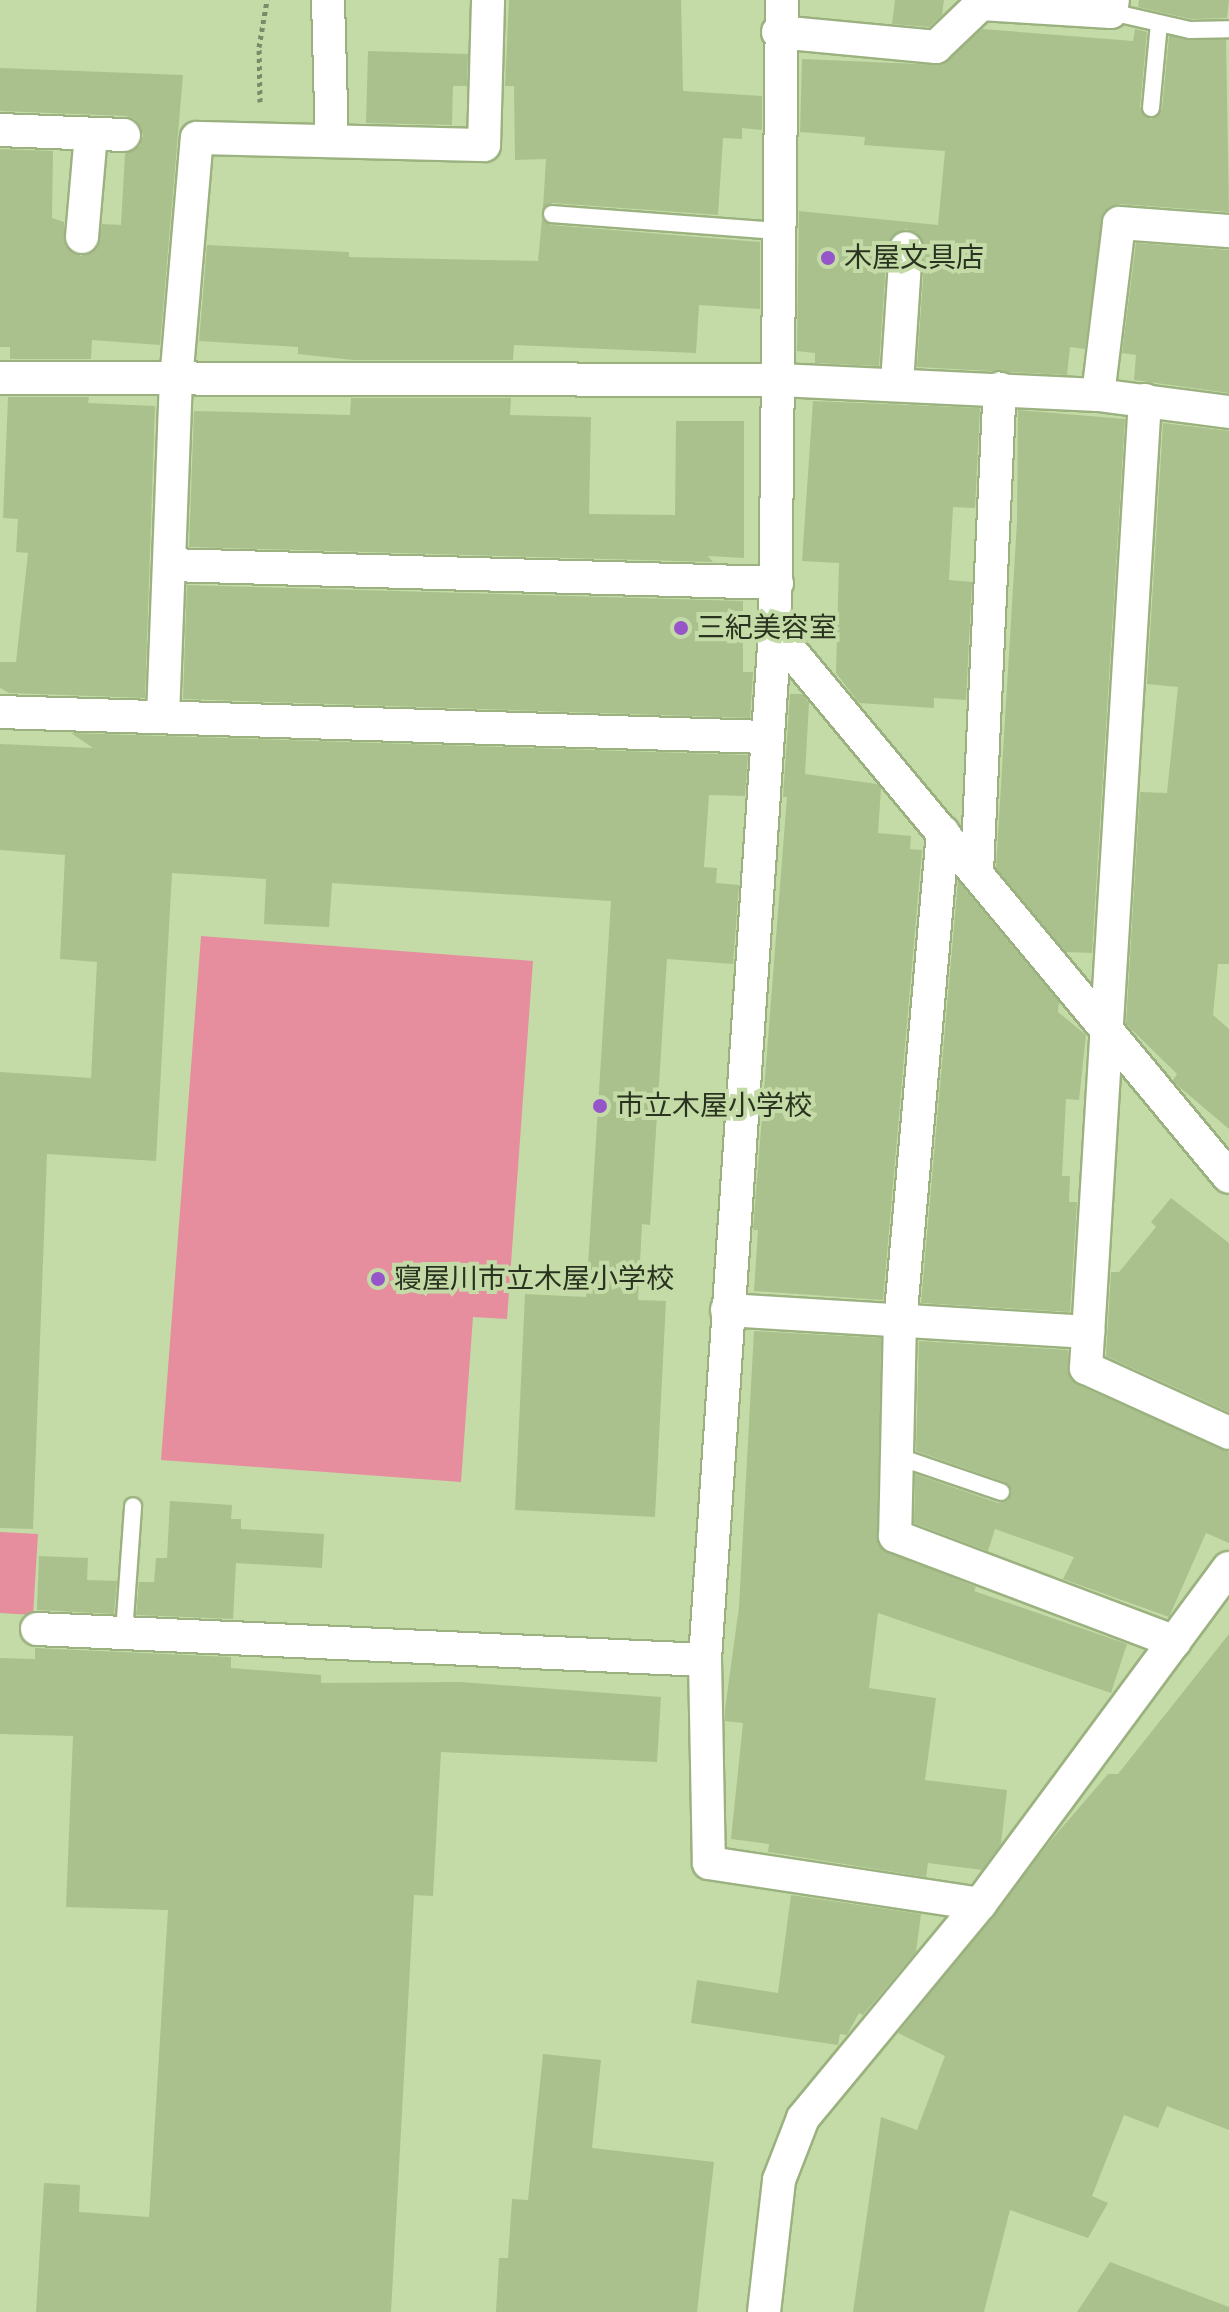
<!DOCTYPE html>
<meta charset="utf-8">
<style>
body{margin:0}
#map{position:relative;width:1229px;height:2312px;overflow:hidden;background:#c4dba7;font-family:Helvetica,"Noto Sans JP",sans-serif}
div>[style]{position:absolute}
.green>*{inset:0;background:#e68e9e}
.building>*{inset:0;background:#aac18e}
.path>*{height:5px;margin-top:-2.5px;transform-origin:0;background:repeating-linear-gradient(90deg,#7b8b67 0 4px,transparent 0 8px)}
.roads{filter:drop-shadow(2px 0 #9bb280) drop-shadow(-2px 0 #9bb280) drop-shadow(0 2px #9bb280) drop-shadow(0 -2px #9bb280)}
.service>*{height:16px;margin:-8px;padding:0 8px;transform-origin:8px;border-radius:8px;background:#fff}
.minor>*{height:32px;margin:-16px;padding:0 16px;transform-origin:16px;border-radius:16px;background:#fff}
.dots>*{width:22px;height:22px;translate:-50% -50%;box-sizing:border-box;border:4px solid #c4dba7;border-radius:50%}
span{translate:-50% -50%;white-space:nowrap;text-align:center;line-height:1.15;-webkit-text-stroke:8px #c4dba7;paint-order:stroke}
.poi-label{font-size:28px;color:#2a331f}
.left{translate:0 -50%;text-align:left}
</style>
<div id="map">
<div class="green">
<i style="clip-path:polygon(201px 936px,533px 961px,507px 1319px,473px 1317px,461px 1482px,161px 1460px)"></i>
<i style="clip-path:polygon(0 1532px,38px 1534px,33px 1615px,0 1613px)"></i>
</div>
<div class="building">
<i style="clip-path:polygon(509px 0,681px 0,683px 91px,762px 96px,762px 130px,742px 128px,742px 139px,723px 138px,718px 215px,553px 203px,543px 208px,546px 159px,515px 160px,514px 86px,505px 86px)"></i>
<i style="clip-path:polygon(895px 0,944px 0,942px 15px,929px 27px,892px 24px)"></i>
<i style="clip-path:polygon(1139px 0,1229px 0,1227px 18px,1191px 19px,1138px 7px)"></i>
<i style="clip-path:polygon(982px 29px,1133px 41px,1135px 29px,1147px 32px,1140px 107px,1151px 119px,1162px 109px,1169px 36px,1226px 40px,1229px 212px,1120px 204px,1104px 211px,1085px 349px,1070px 347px,1067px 375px,917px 367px,925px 249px,917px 233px,906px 229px,891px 237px,887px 247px,879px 366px,815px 363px,815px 353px,797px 351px,799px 211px,938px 225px,945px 151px,864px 145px,865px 137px,800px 132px,802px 59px,942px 65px)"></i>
<i style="clip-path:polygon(368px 51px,468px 54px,467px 86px,453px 86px,452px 125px,366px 123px)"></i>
<i style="clip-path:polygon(0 68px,183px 75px,160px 345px,92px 340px,91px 359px,10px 359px,10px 347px,0 347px,0 149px,53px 151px,52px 218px,64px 222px,65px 246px,81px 256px,98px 247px,102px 224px,121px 225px,125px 154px,140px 146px,143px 135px,135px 119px,126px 116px,0 111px)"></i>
<i style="clip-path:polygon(542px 219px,551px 225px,760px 242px,760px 309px,699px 305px,696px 353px,514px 345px,513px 360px,353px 360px,298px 354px,298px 347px,199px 341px,207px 245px,349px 252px,349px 257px,538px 261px)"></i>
<i style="clip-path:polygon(1136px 243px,1229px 250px,1229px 393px,1134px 380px,1136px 355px,1122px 353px)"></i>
<i style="clip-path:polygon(8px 397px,89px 397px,88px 403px,155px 406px,145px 698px,9px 693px,0 688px,0 662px,16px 662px,28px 553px,16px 552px,18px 519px,3px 518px)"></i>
<i style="clip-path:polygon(351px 398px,511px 398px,510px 415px,591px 417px,589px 514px,675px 515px,676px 421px,744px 421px,744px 558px,708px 556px,713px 562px,189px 547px,194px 411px,350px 415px)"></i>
<i style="clip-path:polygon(813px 401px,980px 408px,975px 508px,953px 507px,949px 580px,972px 582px,966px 700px,934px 698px,934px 708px,859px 703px,836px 673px,839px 563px,802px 561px)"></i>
<i style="clip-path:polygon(1018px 410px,1125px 419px,1092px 953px,1066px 952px,996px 868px,1017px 522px)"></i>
<i style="clip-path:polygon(1163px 423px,1229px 431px,1229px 964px,1218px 964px,1213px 1015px,1229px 1029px,1229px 1129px,1177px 1085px,1173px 1080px,1177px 1074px,1126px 1024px,1140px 792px,1167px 793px,1178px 687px,1147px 684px)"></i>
<i style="clip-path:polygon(187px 585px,743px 601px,743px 672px,753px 672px,750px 718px,183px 699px)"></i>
<i style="clip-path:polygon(790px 694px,802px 694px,809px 703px,805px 774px,877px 784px,881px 789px,878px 833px,911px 836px,910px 849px,922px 850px,883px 1300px,754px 1291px,758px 1230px,753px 1230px,787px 797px,783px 797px)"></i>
<i style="clip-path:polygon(71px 733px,748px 755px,745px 796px,709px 795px,704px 867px,717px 868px,716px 883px,739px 885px,733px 964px,667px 959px,650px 1225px,642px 1224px,638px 1300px,666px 1301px,655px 1517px,515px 1510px,525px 1294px,586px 1297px,611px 901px,332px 883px,329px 927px,264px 924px,266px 879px,172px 873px,156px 1161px,47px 1154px,33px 1529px,0 1528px,0 1072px,91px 1078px,97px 962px,60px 959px,65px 855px,0 850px,0 744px,93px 748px)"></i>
<i style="clip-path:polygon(958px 881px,1059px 1002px,1058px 1012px,1086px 1035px,1079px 1100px,1066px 1099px,1062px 1176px,1070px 1176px,1069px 1202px,1077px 1202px,1070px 1312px,921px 1303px)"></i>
<i style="clip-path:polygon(1171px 1198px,1229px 1243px,1229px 1412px,1106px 1356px,1111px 1272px,1119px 1272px,1156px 1227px,1151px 1222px)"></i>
<i style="clip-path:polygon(754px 1331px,881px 1338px,880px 1547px,976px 1587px,974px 1591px,1127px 1644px,1111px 1693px,878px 1613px,869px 1688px,936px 1698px,925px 1780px,1007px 1790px,1001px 1844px,982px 1870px,928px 1863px,926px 1877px,768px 1852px,769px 1844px,731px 1839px,743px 1723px,725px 1721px,725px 1709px,739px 1607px)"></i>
<i style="clip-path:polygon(919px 1341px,1068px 1350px,1069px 1377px,1078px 1385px,1229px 1452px,1229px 1543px,1206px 1533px,1169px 1617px,1063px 1579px,1074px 1557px,995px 1529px,988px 1551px,914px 1523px,915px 1474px,998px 1503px,1008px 1501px,1012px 1491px,1005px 1482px,916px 1451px)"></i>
<i style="clip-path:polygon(170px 1501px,232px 1505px,231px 1519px,241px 1519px,241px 1529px,324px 1534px,322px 1568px,236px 1563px,233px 1619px,136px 1615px,139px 1582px,154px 1582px,156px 1558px,167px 1558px)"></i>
<i style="clip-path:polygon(39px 1556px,88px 1558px,87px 1580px,117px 1581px,114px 1614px,37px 1610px)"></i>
<i style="clip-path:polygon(1229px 1634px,1229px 2130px,1167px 2106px,1158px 2128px,1124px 2115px,1092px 2196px,1108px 2203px,1088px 2238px,1010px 2210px,984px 2312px,853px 2312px,881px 2117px,917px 2130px,945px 2056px,898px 2033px,1053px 1838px,1108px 1774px,1118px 1774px)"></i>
<i style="clip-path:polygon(35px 1648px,231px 1657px,231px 1668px,321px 1675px,321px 1683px,460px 1682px,661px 1697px,657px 1762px,441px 1752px,433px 1896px,414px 1895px,391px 2312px,36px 2312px,44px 2183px,80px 2185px,79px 2212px,149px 2217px,168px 1910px,66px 1907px,73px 1736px,0 1734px,0 1658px,35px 1659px)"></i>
<i style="clip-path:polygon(791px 1895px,921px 1914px,916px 1952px,863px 2015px,859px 2013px,847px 2035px,840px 2034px,838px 2045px,691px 2023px,697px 1980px,778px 1993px)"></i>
<i style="clip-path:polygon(543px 2054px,601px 2060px,592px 2148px,714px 2162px,697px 2312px,496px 2312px,499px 2258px,508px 2258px,512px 2199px,528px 2200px)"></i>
<i style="clip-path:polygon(1110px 2262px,1229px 2307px,1229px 2312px,1077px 2312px)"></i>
</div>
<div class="path">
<i style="left:260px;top:102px;width:55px;rotate:-91deg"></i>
<i style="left:259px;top:47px;width:48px;rotate:-80.3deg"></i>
</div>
<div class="roads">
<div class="service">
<i style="left:1111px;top:12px;width:81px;rotate:12.8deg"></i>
<i style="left:1190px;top:30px;width:39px;rotate:-1deg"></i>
<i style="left:1151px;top:108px;width:85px;rotate:-84.6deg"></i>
<i style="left:552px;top:214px;width:228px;rotate:4.3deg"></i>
<i style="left:896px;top:1456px;width:111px;rotate:18.9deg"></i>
<i style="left:124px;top:1633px;width:127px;rotate:-85.9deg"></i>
</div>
<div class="minor">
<i style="left:328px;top:0;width:141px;rotate:88.4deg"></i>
<i style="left:782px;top:0;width:632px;rotate:90.63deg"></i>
<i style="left:775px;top:632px;width:709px;rotate:50.2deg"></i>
<i style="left:778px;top:32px;width:159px;rotate:5.4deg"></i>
<i style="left:936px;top:47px;width:62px;rotate:-43.7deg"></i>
<i style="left:981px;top:4px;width:130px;rotate:3.5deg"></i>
<i style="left:1111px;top:12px;width:12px;rotate:-81deg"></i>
<i style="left:0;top:130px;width:124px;rotate:2.3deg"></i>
<i style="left:82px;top:237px;width:103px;rotate:-85deg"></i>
<i style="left:0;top:378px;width:779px;rotate:0.15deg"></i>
<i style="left:779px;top:380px;width:319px;rotate:2.7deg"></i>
<i style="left:1098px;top:395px;width:132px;rotate:7.4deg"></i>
<i style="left:897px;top:383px;width:135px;rotate:-86.2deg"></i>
<i style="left:1098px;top:395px;width:173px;rotate:-83deg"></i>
<i style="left:1119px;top:223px;width:110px;rotate:4.2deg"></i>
<i style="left:1145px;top:400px;width:970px;rotate:93.49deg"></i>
<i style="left:1086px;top:1368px;width:157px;rotate:24.4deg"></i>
<i style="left:170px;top:565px;width:607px;rotate:1.7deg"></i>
<i style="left:775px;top:632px;width:1030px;rotate:93.9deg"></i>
<i style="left:705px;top:1660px;width:203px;rotate:88.9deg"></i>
<i style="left:709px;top:1863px;width:274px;rotate:8.6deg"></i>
<i style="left:0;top:712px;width:764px;rotate:1.87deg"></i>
<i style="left:163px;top:717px;width:336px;rotate:-87.8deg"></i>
<i style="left:176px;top:381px;width:244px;rotate:-85.1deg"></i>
<i style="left:197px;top:138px;width:287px;rotate:1.4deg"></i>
<i style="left:484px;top:145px;width:145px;rotate:-88.4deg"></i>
<i style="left:943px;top:832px;width:490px;rotate:95deg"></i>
<i style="left:900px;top:1320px;width:216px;rotate:91.3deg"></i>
<i style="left:895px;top:1536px;width:299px;rotate:20.7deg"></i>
<i style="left:977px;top:871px;width:483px;rotate:-87.3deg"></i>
<i style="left:727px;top:1310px;width:362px;rotate:3.5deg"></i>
<i style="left:37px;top:1629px;width:669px;rotate:2.66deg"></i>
<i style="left:764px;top:2312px;width:133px;rotate:-83.5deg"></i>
<i style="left:779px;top:2180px;width:66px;rotate:-68.8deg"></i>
<i style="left:803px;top:2118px;width:278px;rotate:-50.4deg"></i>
<i style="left:980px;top:1904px;width:418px;rotate:-53.5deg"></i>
</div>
</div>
<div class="dots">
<i style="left:828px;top:258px;background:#9755ca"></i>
<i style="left:681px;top:628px;background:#9755ca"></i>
<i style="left:600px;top:1106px;background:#9755ca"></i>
<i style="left:378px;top:1279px;background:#9755ca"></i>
</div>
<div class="poi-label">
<span class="left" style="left:844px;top:258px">木屋文具店</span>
<span class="left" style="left:697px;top:628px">三紀美容室</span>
<span class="left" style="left:616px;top:1106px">市立木屋小学校</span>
<span class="left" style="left:394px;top:1279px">寝屋川市立木屋小学校</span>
</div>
</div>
